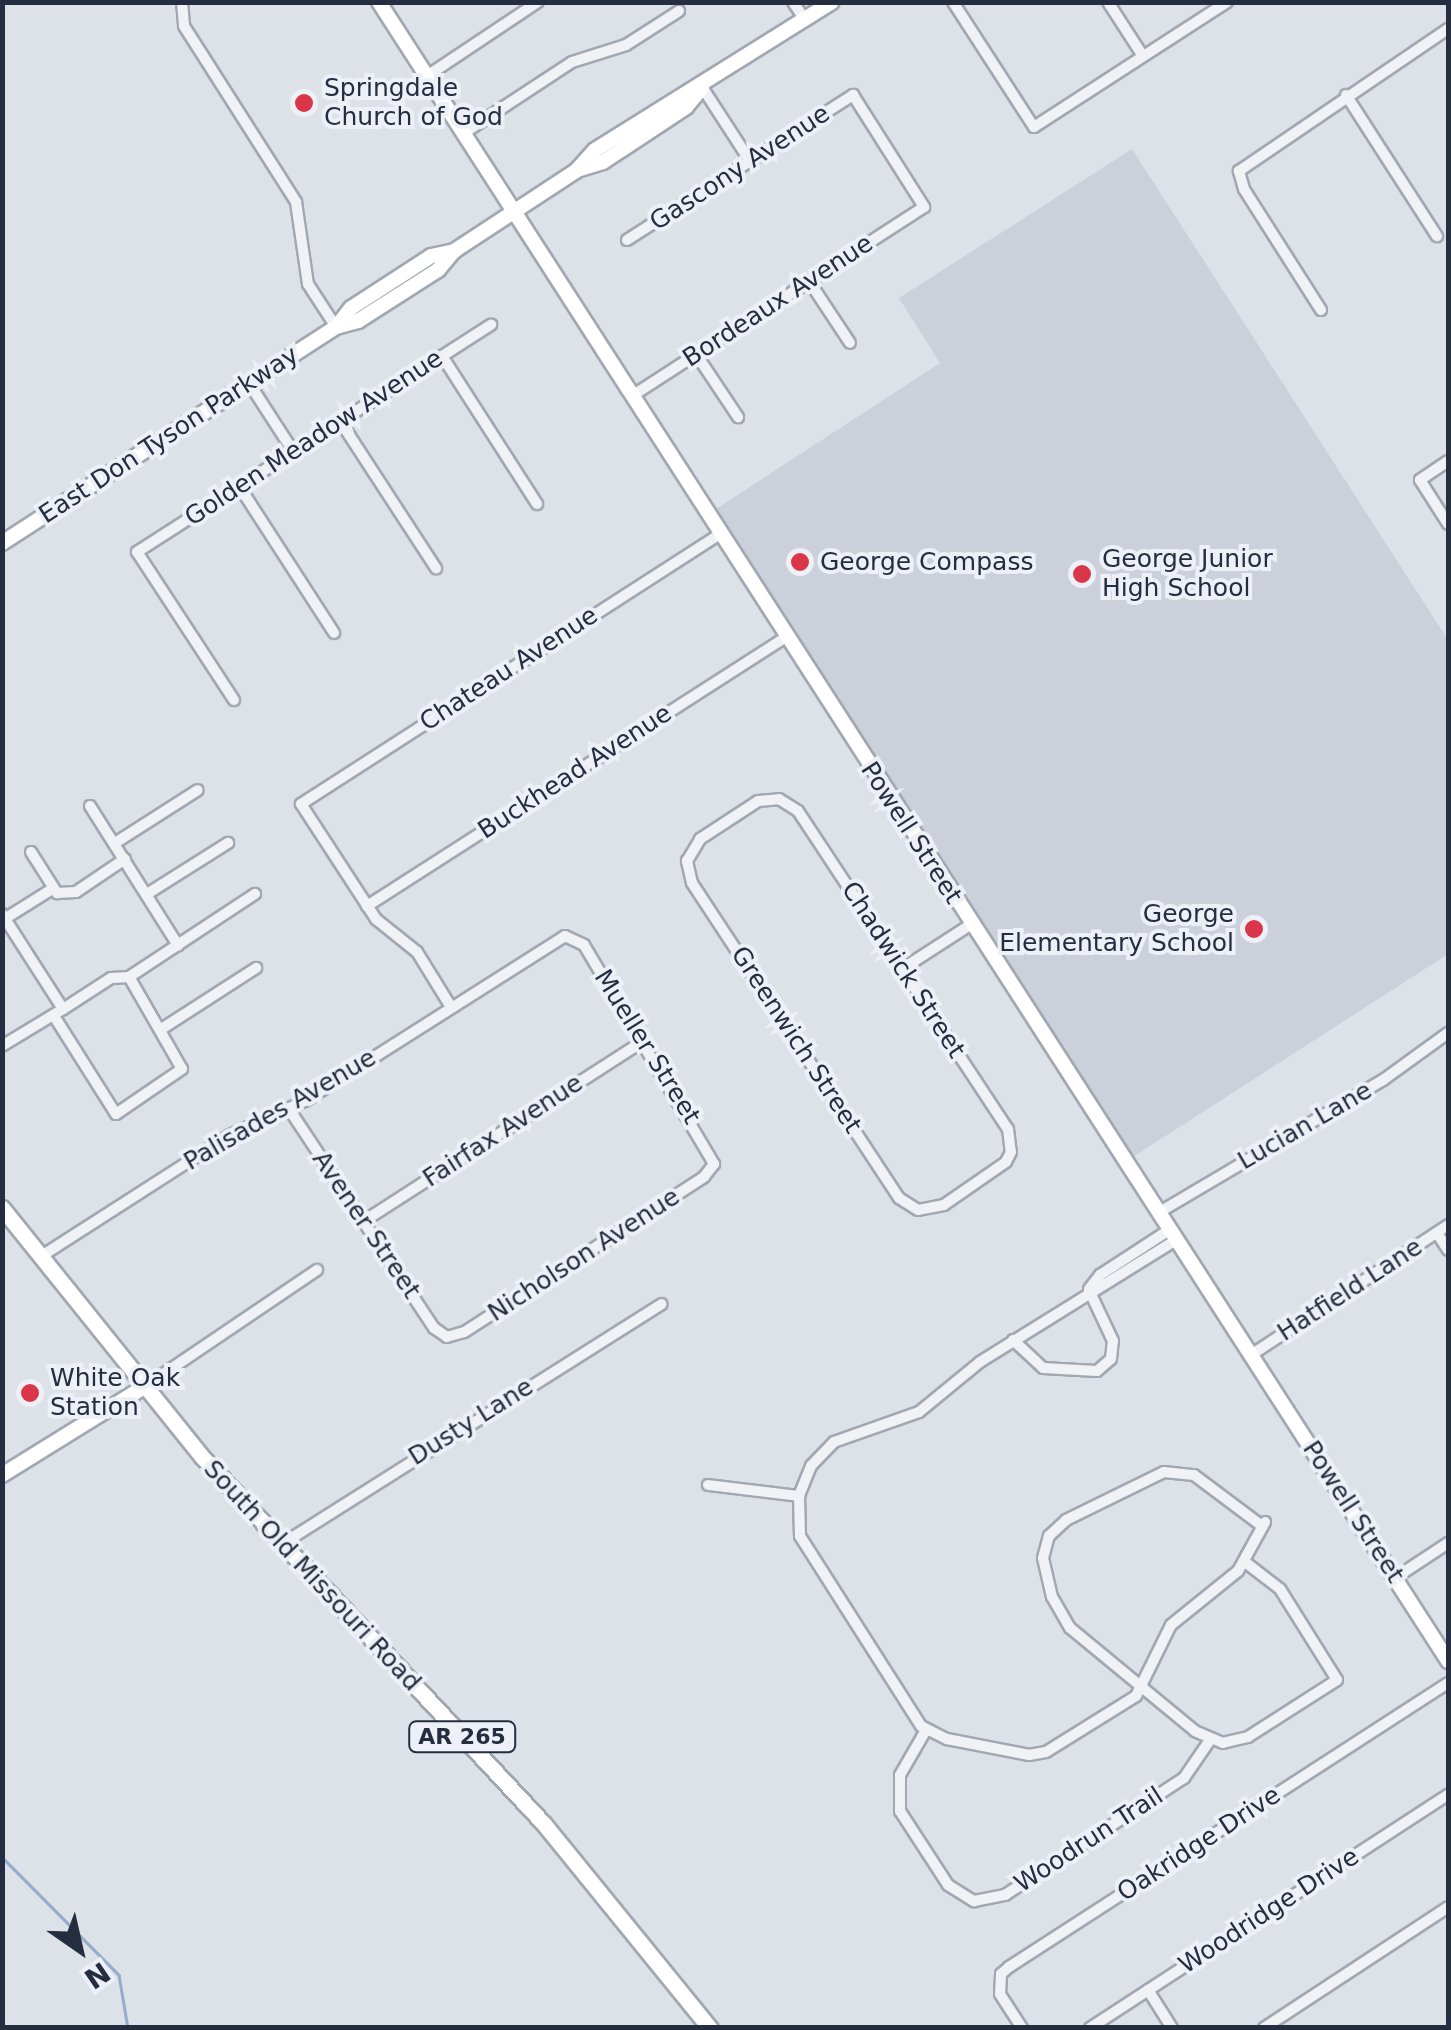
<!DOCTYPE html>
<style>
body{margin:0}
#map{position:relative;width:1451px;height:2030px;overflow:hidden;background:#dde1e8;font-family:"DejaVu Sans",sans-serif}
div>[style]{position:absolute}
.built>*{inset:0;background:#cbd0db}
.stream>*{height:2.5px;margin:-1.25px;padding:0 1.25px;transform-origin:1.25px;border-radius:1.25px;background:#95adcc}
.roads{filter:drop-shadow(2px 0 #a2a8b2) drop-shadow(-2px 0 #a2a8b2) drop-shadow(0 2px #a2a8b2) drop-shadow(0 -2px #a2a8b2)}
.street>*{height:10px;margin:-5px;padding:0 5px;transform-origin:5px;border-radius:5px;background:#f0f2f6}
.secondary>*{height:14px;margin:-7px;padding:0 7px;transform-origin:7px;border-radius:7px;background:#fff}
.primary>*{height:15px;margin:-7.5px;padding:0 7.5px;transform-origin:7.5px;border-radius:7.5px;background:#fff}
.dots>*{width:28px;height:28px;translate:-50% -50%;box-sizing:border-box;border:5px solid #edf0f6;border-radius:50%}
span{translate:-50% -50%;white-space:nowrap;text-align:center;line-height:1.15;-webkit-text-stroke:8px #edf0f6;paint-order:stroke}
.shield-label span{padding:2px 8px;background:#edf0f6;border:2px solid;border-radius:8px;-webkit-text-stroke-width:0}
.shield-label{font-size:22px;color:#252e40;font-weight:700}
.poi-label{font-size:25px;color:#252e40}
.left{translate:0 -50%;text-align:left}
.right{translate:-100% -50%;text-align:right}
.street-label{font-size:25px;color:#252e40}
.frame{position:absolute;inset:0;border:5px solid #252e40;pointer-events:none}
.north{position:absolute;left:30px;top:1900px;width:100px;height:100px;-webkit-text-stroke:8px #edf0f6;paint-order:stroke;rotate:146deg;font-size:28px;font-weight:700;line-height:40px;text-align:center;color:#252e40}
.north::after{content:'';display:block;margin:auto;width:35px;height:45px;background:#252e40;clip-path:polygon(50% 0,100% 100%,50% 72%,0 100%)}
</style>
<div id="map">
<div class="built">
<i style="clip-path:polygon(1132px 149px,1448px 640px,1448px 954px,1133px 1157px,716px 509px,940px 363px,899px 298px)"></i>
</div>
<div class="stream">
<i style="left:2px;top:1857px;width:166px;rotate:45.2deg"></i>
<i style="left:119px;top:1975px;width:54px;rotate:80.4deg"></i>
</div>
<div class="roads">
<div class="street">
<i style="left:182px;top:2px;width:24px;rotate:85deg"></i>
<i style="left:184px;top:26px;width:209px;rotate:57.5deg"></i>
<i style="left:296px;top:202px;width:83px;rotate:81.7deg"></i>
<i style="left:308px;top:284px;width:51px;rotate:56.9deg"></i>
<i style="left:793px;top:2px;width:22px;rotate:56deg"></i>
<i style="left:953px;top:2px;width:149px;rotate:57.1deg"></i>
<i style="left:1034px;top:127px;width:230px;rotate:-32.9deg"></i>
<i style="left:1108px;top:2px;width:64px;rotate:57.1deg"></i>
<i style="left:427px;top:76px;width:133px;rotate:-33.7deg"></i>
<i style="left:702px;top:87px;width:88px;rotate:57deg"></i>
<i style="left:1346px;top:95px;width:168px;rotate:57.2deg"></i>
<i style="left:464px;top:133px;width:129px;rotate:-33.3deg"></i>
<i style="left:572px;top:62px;width:57px;rotate:-17.5deg"></i>
<i style="left:626px;top:45px;width:63px;rotate:-32.7deg"></i>
<i style="left:627px;top:240px;width:269px;rotate:-32.7deg"></i>
<i style="left:853px;top:95px;width:133px;rotate:57.6deg"></i>
<i style="left:924px;top:207px;width:346px;rotate:147.1deg"></i>
<i style="left:809px;top:281px;width:74px;rotate:56.5deg"></i>
<i style="left:1321px;top:310px;width:143px;rotate:-122.5deg"></i>
<i style="left:1244px;top:189px;width:19px;rotate:-106deg"></i>
<i style="left:1239px;top:171px;width:253px;rotate:-34.2deg"></i>
<i style="left:696px;top:354px;width:76px;rotate:56.3deg"></i>
<i style="left:442px;top:356px;width:176px;rotate:57.3deg"></i>
<i style="left:249px;top:383px;width:81px;rotate:57.1deg"></i>
<i style="left:340px;top:421px;width:176px;rotate:56.9deg"></i>
<i style="left:1448px;top:461px;width:34px;rotate:146deg"></i>
<i style="left:1420px;top:480px;width:52px;rotate:57.5deg"></i>
<i style="left:239px;top:486px;width:175px;rotate:57.1deg"></i>
<i style="left:234px;top:700px;width:177px;rotate:-123.2deg"></i>
<i style="left:137px;top:552px;width:421px;rotate:-32.7deg"></i>
<i style="left:779px;top:799px;width:22px;rotate:32deg"></i>
<i style="left:798px;top:811px;width:381px;rotate:56.6deg"></i>
<i style="left:1008px;top:1129px;width:23px;rotate:83deg"></i>
<i style="left:1011px;top:1152px;width:11px;rotate:117deg"></i>
<i style="left:1006px;top:1162px;width:75px;rotate:145.3deg"></i>
<i style="left:944px;top:1205px;width:26px;rotate:169deg"></i>
<i style="left:918px;top:1210px;width:22px;rotate:-148deg"></i>
<i style="left:899px;top:1198px;width:377px;rotate:-123.3deg"></i>
<i style="left:692px;top:883px;width:23px;rotate:-103deg"></i>
<i style="left:687px;top:861px;width:26px;rotate:-59deg"></i>
<i style="left:700px;top:839px;width:69px;rotate:-33.2deg"></i>
<i style="left:758px;top:801px;width:21px;rotate:-5deg"></i>
<i style="left:90px;top:806px;width:165px;rotate:57.7deg"></i>
<i style="left:115px;top:843px;width:98px;rotate:-32.6deg"></i>
<i style="left:31px;top:852px;width:49px;rotate:57.6deg"></i>
<i style="left:57px;top:893px;width:19px;rotate:-3deg"></i>
<i style="left:76px;top:892px;width:59px;rotate:-34deg"></i>
<i style="left:147px;top:894px;width:96px;rotate:-32.2deg"></i>
<i style="left:367px;top:906px;width:496px;rotate:-32.7deg"></i>
<i style="left:2px;top:914px;width:113px;rotate:57.3deg"></i>
<i style="left:63px;top:1009px;width:71px;rotate:148.8deg"></i>
<i style="left:6px;top:918px;width:54px;rotate:-32.2deg"></i>
<i style="left:902px;top:969px;width:81px;rotate:-32.9deg"></i>
<i style="left:129px;top:977px;width:151px;rotate:-33.4deg"></i>
<i style="left:451px;top:1007px;width:65px;rotate:-121.7deg"></i>
<i style="left:417px;top:952px;width:53px;rotate:-141.2deg"></i>
<i style="left:376px;top:919px;width:137px;rotate:-123.1deg"></i>
<i style="left:301px;top:804px;width:496px;rotate:-32.8deg"></i>
<i style="left:54px;top:1016px;width:116px;rotate:57.7deg"></i>
<i style="left:116px;top:1114px;width:80px;rotate:-34.3deg"></i>
<i style="left:182px;top:1069px;width:106px;rotate:-119.9deg"></i>
<i style="left:129px;top:977px;width:18px;rotate:177deg"></i>
<i style="left:111px;top:978px;width:57px;rotate:147.1deg"></i>
<i style="left:163px;top:1028px;width:111px;rotate:-32.8deg"></i>
<i style="left:1158px;top:1213px;width:261px;rotate:-30.6deg"></i>
<i style="left:1383px;top:1080px;width:80px;rotate:-35.9deg"></i>
<i style="left:364px;top:1221px;width:332px;rotate:-32.8deg"></i>
<i style="left:1437px;top:1233px;width:20px;rotate:57deg"></i>
<i style="left:1176px;top:1240px;width:231px;rotate:148.1deg"></i>
<i style="left:980px;top:1362px;width:79px;rotate:140.7deg"></i>
<i style="left:919px;top:1412px;width:90px;rotate:160.6deg"></i>
<i style="left:834px;top:1442px;width:33px;rotate:134deg"></i>
<i style="left:811px;top:1466px;width:32px;rotate:112deg"></i>
<i style="left:799px;top:1496px;width:40px;rotate:88.6deg"></i>
<i style="left:800px;top:1536px;width:225px;rotate:57.5deg"></i>
<i style="left:921px;top:1726px;width:29px;rotate:27deg"></i>
<i style="left:947px;top:1739px;width:84px;rotate:11deg"></i>
<i style="left:1029px;top:1755px;width:17px;rotate:-10deg"></i>
<i style="left:1046px;top:1752px;width:106px;rotate:-31.9deg"></i>
<i style="left:1136px;top:1696px;width:79px;rotate:-63.8deg"></i>
<i style="left:1171px;top:1625px;width:86px;rotate:-38.9deg"></i>
<i style="left:1238px;top:1571px;width:56px;rotate:-61.1deg"></i>
<i style="left:40px;top:1257px;width:226px;rotate:-32.7deg"></i>
<i style="left:230px;top:1135px;width:82px;rotate:-24.4deg"></i>
<i style="left:305px;top:1101px;width:308px;rotate:-32.4deg"></i>
<i style="left:565px;top:936px;width:21px;rotate:25deg"></i>
<i style="left:584px;top:945px;width:255px;rotate:59.3deg"></i>
<i style="left:714px;top:1164px;width:16px;rotate:128deg"></i>
<i style="left:704px;top:1177px;width:286px;rotate:147.1deg"></i>
<i style="left:464px;top:1332px;width:18px;rotate:164deg"></i>
<i style="left:447px;top:1337px;width:16px;rotate:-145deg"></i>
<i style="left:434px;top:1328px;width:263px;rotate:-123.5deg"></i>
<i style="left:1089px;top:1289px;width:18px;rotate:-52deg"></i>
<i style="left:1100px;top:1275px;width:82px;rotate:-33.1deg"></i>
<i style="left:1013px;top:1340px;width:41px;rotate:43deg"></i>
<i style="left:1043px;top:1368px;width:54px;rotate:3.2deg"></i>
<i style="left:1097px;top:1371px;width:18px;rotate:-41deg"></i>
<i style="left:1111px;top:1359px;width:18px;rotate:-84deg"></i>
<i style="left:1113px;top:1341px;width:56px;rotate:-115.2deg"></i>
<i style="left:1251px;top:1355px;width:236px;rotate:-33.4deg"></i>
<i style="left:144px;top:1387px;width:209px;rotate:-34.1deg"></i>
<i style="left:708px;top:1485px;width:92px;rotate:6.9deg"></i>
<i style="left:282px;top:1544px;width:449px;rotate:-32.3deg"></i>
<i style="left:1245px;top:1562px;width:44px;rotate:37.6deg"></i>
<i style="left:1280px;top:1589px;width:107px;rotate:57.9deg"></i>
<i style="left:1337px;top:1680px;width:106px;rotate:147.4deg"></i>
<i style="left:1248px;top:1737px;width:26px;rotate:167deg"></i>
<i style="left:1223px;top:1743px;width:30px;rotate:-157deg"></i>
<i style="left:1195px;top:1731px;width:162px;rotate:-140.5deg"></i>
<i style="left:1070px;top:1628px;width:36px;rotate:-120deg"></i>
<i style="left:1052px;top:1597px;width:40px;rotate:-103deg"></i>
<i style="left:1043px;top:1558px;width:23px;rotate:-75deg"></i>
<i style="left:1049px;top:1536px;width:23px;rotate:-43deg"></i>
<i style="left:1066px;top:1520px;width:109px;rotate:-26.1deg"></i>
<i style="left:1164px;top:1472px;width:30px;rotate:6deg"></i>
<i style="left:1194px;top:1475px;width:85px;rotate:36.9deg"></i>
<i style="left:1395px;top:1578px;width:64px;rotate:-33.4deg"></i>
<i style="left:926px;top:1730px;width:52px;rotate:120deg"></i>
<i style="left:900px;top:1775px;width:36px;rotate:90deg"></i>
<i style="left:900px;top:1811px;width:88px;rotate:57deg"></i>
<i style="left:948px;top:1885px;width:31px;rotate:32deg"></i>
<i style="left:974px;top:1901px;width:32px;rotate:-11deg"></i>
<i style="left:1005px;top:1895px;width:214px;rotate:-33.2deg"></i>
<i style="left:1184px;top:1778px;width:46px;rotate:-55.6deg"></i>
<i style="left:1148px;top:1990px;width:45px;rotate:57.7deg"></i>
<i style="left:1022px;top:2028px;width:40px;rotate:-122.9deg"></i>
<i style="left:1000px;top:1994px;width:20px;rotate:-87deg"></i>
<i style="left:1001px;top:1974px;width:11px;rotate:-41deg"></i>
<i style="left:1009px;top:1967px;width:523px;rotate:-32.9deg"></i>
<i style="left:1090px;top:2028px;width:427px;rotate:-33.1deg"></i>
<i style="left:1264px;top:2028px;width:220px;rotate:-33.3deg"></i>
</div>
<div class="secondary">
<i style="left:379px;top:2px;width:1974px;rotate:57.2deg"></i>
<i style="left:580px;top:169px;width:24px;rotate:-17deg"></i>
<i style="left:603px;top:162px;width:100px;rotate:-33.5deg"></i>
<i style="left:686px;top:107px;width:25px;rotate:-50deg"></i>
<i style="left:337px;top:326px;width:23px;rotate:-52deg"></i>
<i style="left:351px;top:308px;width:95px;rotate:-33deg"></i>
<i style="left:431px;top:256px;width:24px;rotate:-12deg"></i>
<i style="left:2px;top:543px;width:398px;rotate:-32.9deg"></i>
<i style="left:336px;top:327px;width:23px;rotate:-15deg"></i>
<i style="left:358px;top:321px;width:95px;rotate:-32.5deg"></i>
<i style="left:438px;top:270px;width:25px;rotate:-50deg"></i>
<i style="left:454px;top:251px;width:146px;rotate:-33.3deg"></i>
<i style="left:576px;top:171px;width:28px;rotate:-48deg"></i>
<i style="left:595px;top:150px;width:279px;rotate:-32deg"></i>
<i style="left:2px;top:1475px;width:167px;rotate:-31.8deg"></i>
</div>
<div class="primary">
<i style="left:2px;top:1208px;width:319px;rotate:51.2deg"></i>
<i style="left:202px;top:1457px;width:502px;rotate:47.02deg"></i>
<i style="left:544px;top:1824px;width:263px;rotate:50.9deg"></i>
</div>
</div>
<div class="dots">
<i style="left:304px;top:103px;background:#d93749"></i>
<i style="left:800px;top:562px;background:#d93749"></i>
<i style="left:1082px;top:574px;background:#d93749"></i>
<i style="left:1254px;top:929px;background:#d93749"></i>
<i style="left:30px;top:1393px;background:#d93749"></i>
</div>
<div class="shield-label">
<span style="left:462px;top:1737px">AR 265</span>
</div>
<div class="poi-label">
<span class="left" style="left:324px;top:103px">Springdale<br>Church of God</span>
<span class="left" style="left:1102px;top:574px">George Junior<br>High School</span>
<span class="left" style="left:820px;top:562px">George Compass</span>
<span class="right" style="left:1234px;top:929px">George<br>Elementary School</span>
<span class="left" style="left:50px;top:1393px">White Oak<br>Station</span>
</div>
<div class="street-label">
<span style="left:740px;top:168px;rotate:-33deg">Gascony Avenue</span>
<span style="left:778px;top:301px;rotate:-33deg">Bordeaux Avenue</span>
<span style="left:169px;top:435px;rotate:-33deg">East Don Tyson Parkway</span>
<span style="left:314px;top:438px;rotate:-33deg">Golden Meadow Avenue</span>
<span style="left:509px;top:669px;rotate:-33deg">Chateau Avenue</span>
<span style="left:575px;top:772px;rotate:-33deg">Buckhead Avenue</span>
<span style="left:911px;top:833px;rotate:57deg">Powell Street</span>
<span style="left:903px;top:970px;rotate:57deg">Chadwick Street</span>
<span style="left:796px;top:1040px;rotate:57deg">Greenwich Street</span>
<span style="left:647px;top:1047px;rotate:58deg">Mueller Street</span>
<span style="left:280px;top:1110px;rotate:-30deg">Palisades Avenue</span>
<span style="left:1305px;top:1126px;rotate:-30deg">Lucian Lane</span>
<span style="left:503px;top:1131px;rotate:-33deg">Fairfax Avenue</span>
<span style="left:366px;top:1225px;rotate:56deg">Avener Street</span>
<span style="left:584px;top:1255px;rotate:-33deg">Nicholson Avenue</span>
<span style="left:1350px;top:1290px;rotate:-33deg">Hatfield Lane</span>
<span style="left:471px;top:1422px;rotate:-32deg">Dusty Lane</span>
<span style="left:1353px;top:1512px;rotate:57deg">Powell Street</span>
<span style="left:312px;top:1576px;rotate:47deg">South Old Missouri Road</span>
<span style="left:1089px;top:1840px;rotate:-33deg">Woodrun Trail</span>
<span style="left:1199px;top:1844px;rotate:-33deg">Oakridge Drive</span>
<span style="left:1269px;top:1911px;rotate:-33deg">Woodridge Drive</span>
</div>
<div class="frame"></div>
<div class="north">N</div>
</div>
